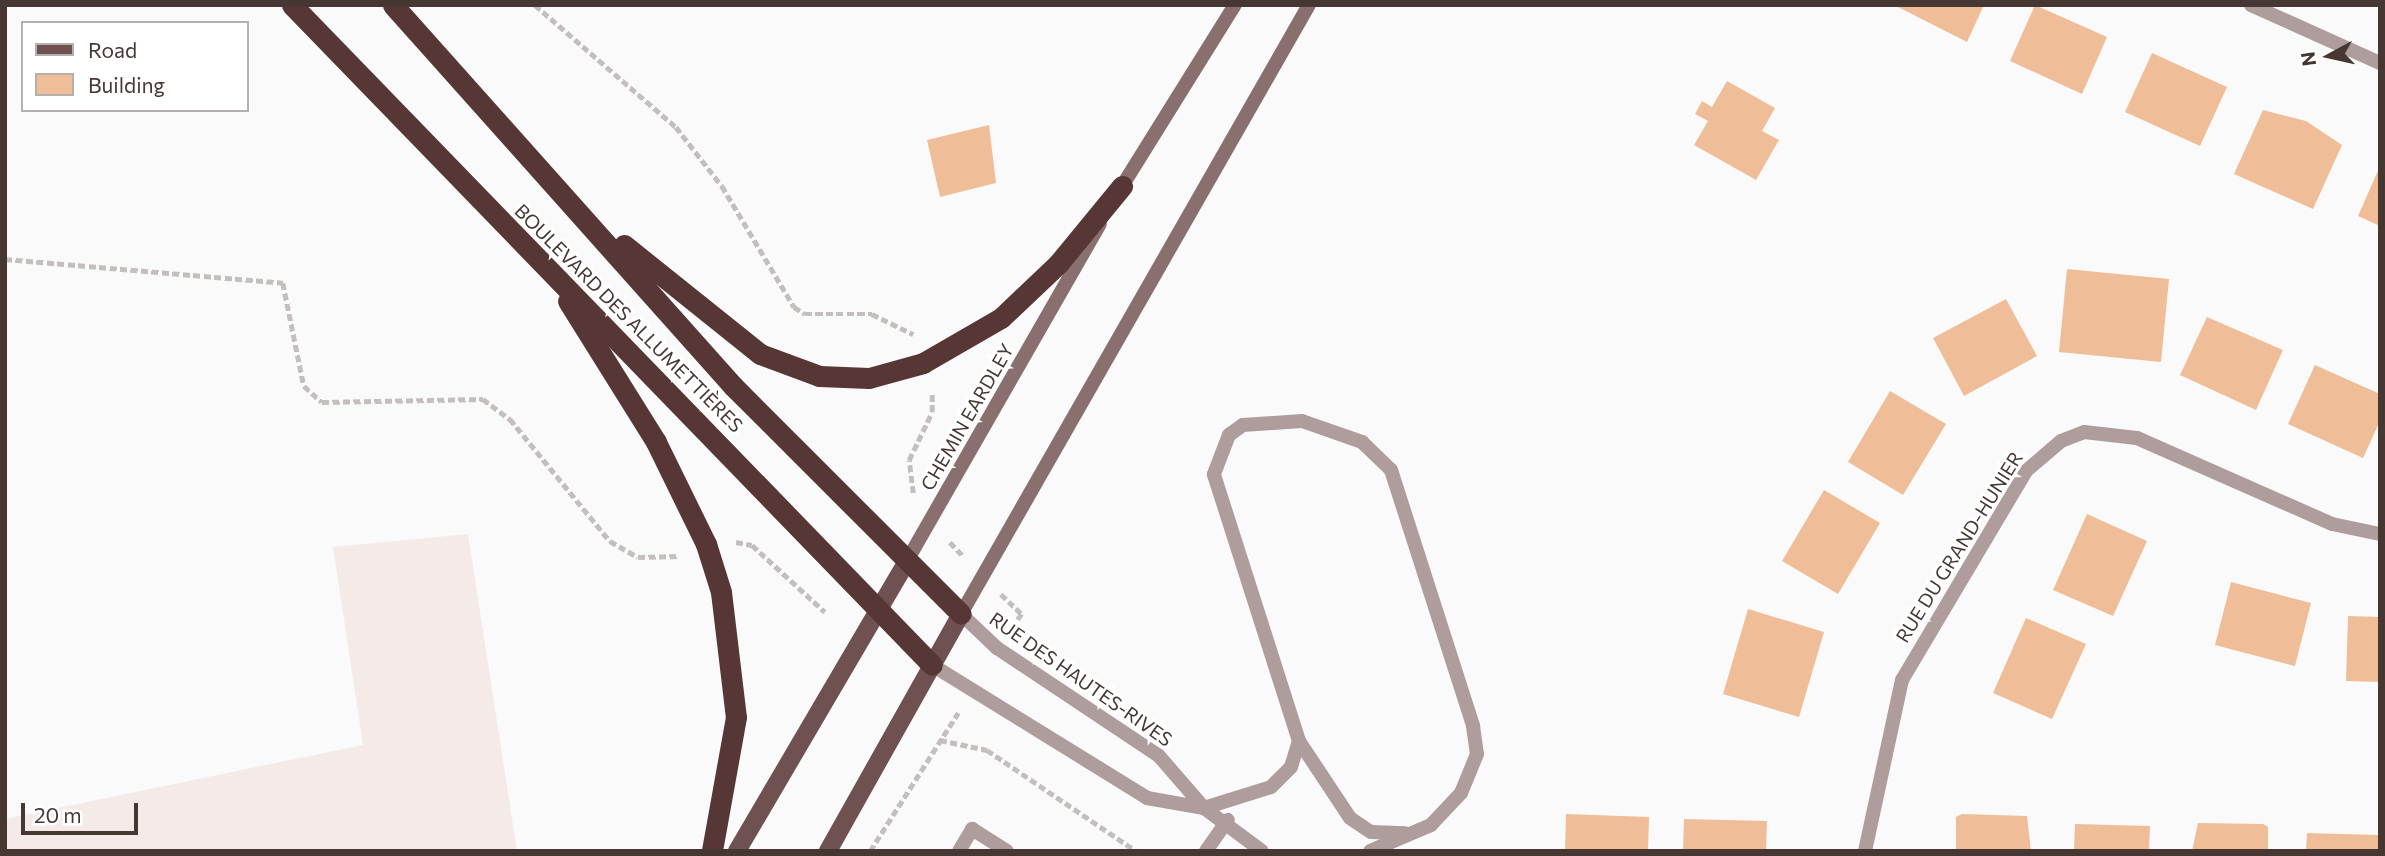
<!DOCTYPE html>
<meta charset="utf-8">
<style>
body{margin:0}
#map{position:relative;width:2385px;height:856px;overflow:hidden;background:#fafafa;font-family:Commissioner,sans-serif}
div>[style]{position:absolute}
.built>*{inset:0;background:#f4ebe8}
.building>*{inset:0;background:#efbe98}
.path>*{height:4.5px;margin-top:-2.25px;transform-origin:0;background:repeating-linear-gradient(90deg,#c4bfbd 0 7px,transparent 0 10.5px)}
.lane>*{height:14px;margin:-7px;padding:0 7px;transform-origin:7px;border-radius:7px;background:#ae9d9c}
.street>*{height:14px;margin:-7px;padding:0 7px;transform-origin:7px;border-radius:7px;background:#ae9d9c}
.secondary>*{height:14px;margin:-7px;padding:0 7px;transform-origin:7px;border-radius:7px;background:#89706f}
.primary>*{height:18px;margin:-9px;padding:0 9px;transform-origin:9px;border-radius:9px;background:#6e5150}
.highway>*{height:21px;margin:-10.5px;padding:0 10.5px;transform-origin:10.5px;border-radius:10.5px;background:#573736}
span{translate:-50% -50%;white-space:nowrap;text-align:center;line-height:1.15;-webkit-text-stroke:6px #fff;paint-order:stroke}
.street-label{font-size:19px;color:#463732}
.frame{position:absolute;inset:0;border:7px solid #463732;pointer-events:none}
.legend{position:absolute;left:21px;top:21px;width:228px;height:91px;box-sizing:border-box;background:#fff;border:2px solid #b5afad;margin:0;padding:9px 12px;list-style:none;font-size:21px;color:#463732}
.legend li{display:flex;align-items:center;gap:14px;height:35px}
.legend b{width:35px;border:2px solid #b5afad}
.north{position:absolute;left:2294px;top:21px;width:70px;height:70px;-webkit-text-stroke:5px #fff;paint-order:stroke;rotate:262deg;font-size:19px;font-weight:700;line-height:28px;text-align:center;color:#463732}
.north::after{content:'';display:block;margin:auto;width:24px;height:32px;background:#463732;clip-path:polygon(50% 0,100% 100%,50% 72%,0 100%)}
.scale{position:absolute;left:21px;top:803px;width:117px;height:32px;box-sizing:border-box;border:4px solid #463732;border-top:0;padding-left:9px;font-size:21px;line-height:24px;white-space:nowrap;color:#463732;-webkit-text-stroke:5px #fff;paint-order:stroke}
</style>
<div id="map">
<div class="built">
<i style="clip-path:polygon(468px 534px,517px 851px,5px 851px,5px 819px,363px 745px,333px 547px)"></i>
</div>
<div class="building">
<i style="clip-path:polygon(1894px 5px,1984px 5px,1967px 42px)"></i>
<i style="clip-path:polygon(2035px 5px,2107px 37px,2082px 94px,2010px 61px)"></i>
<i style="clip-path:polygon(2152px 53px,2227px 87px,2200px 146px,2125px 112px)"></i>
<i style="clip-path:polygon(1727px 81px,1775px 108px,1762px 131px,1779px 140px,1756px 180px,1694px 145px,1708px 121px,1695px 114px,1702px 101px,1712px 107px)"></i>
<i style="clip-path:polygon(2263px 110px,2306px 121px,2342px 145px,2313px 209px,2234px 174px)"></i>
<i style="clip-path:polygon(989px 125px,996px 183px,940px 197px,927px 140px)"></i>
<i style="clip-path:polygon(2380px 166px,2380px 226px,2358px 216px)"></i>
<i style="clip-path:polygon(2067px 269px,2169px 279px,2161px 362px,2059px 352px)"></i>
<i style="clip-path:polygon(2006px 299px,2037px 356px,1964px 396px,1933px 338px)"></i>
<i style="clip-path:polygon(2207px 317px,2283px 350px,2256px 410px,2180px 375px)"></i>
<i style="clip-path:polygon(2315px 365px,2380px 394px,2380px 421px,2363px 458px,2288px 424px)"></i>
<i style="clip-path:polygon(1890px 391px,1946px 424px,1903px 495px,1848px 462px)"></i>
<i style="clip-path:polygon(1824px 490px,1880px 523px,1838px 594px,1782px 561px)"></i>
<i style="clip-path:polygon(2087px 514px,2147px 541px,2113px 616px,2053px 590px)"></i>
<i style="clip-path:polygon(2231px 582px,2311px 603px,2295px 666px,2215px 645px)"></i>
<i style="clip-path:polygon(1748px 609px,1824px 632px,1799px 717px,1723px 694px)"></i>
<i style="clip-path:polygon(2348px 616px,2380px 617px,2380px 682px,2346px 681px)"></i>
<i style="clip-path:polygon(2026px 618px,2086px 644px,2052px 719px,1993px 693px)"></i>
<i style="clip-path:polygon(1566px 814px,1649px 817px,1648px 851px,1565px 851px)"></i>
<i style="clip-path:polygon(1962px 814px,2027px 816px,2031px 851px,1956px 851px,1956px 817px)"></i>
<i style="clip-path:polygon(1684px 819px,1767px 821px,1766px 851px,1683px 851px)"></i>
<i style="clip-path:polygon(2198px 823px,2263px 824px,2268px 827px,2268px 851px,2192px 851px)"></i>
<i style="clip-path:polygon(2075px 824px,2150px 826px,2149px 851px,2074px 851px)"></i>
<i style="clip-path:polygon(2307px 833px,2380px 835px,2380px 851px,2306px 851px)"></i>
</div>
<div class="path">
<i style="left:535px;top:5px;width:186px;rotate:40.9deg"></i>
<i style="left:676px;top:127px;width:75px;rotate:52.1deg"></i>
<i style="left:722px;top:186px;width:141px;rotate:59.2deg"></i>
<i style="left:794px;top:307px;width:13px;rotate:32deg"></i>
<i style="left:805px;top:314px;width:67px"></i>
<i style="left:872px;top:314px;width:46px;rotate:26deg"></i>
<i style="left:5px;top:259px;width:279px;rotate:4.9deg"></i>
<i style="left:283px;top:283px;width:105px;rotate:78.5deg"></i>
<i style="left:304px;top:386px;width:24px;rotate:42deg"></i>
<i style="left:322px;top:402px;width:161px;rotate:-1.1deg"></i>
<i style="left:483px;top:399px;width:34px;rotate:37deg"></i>
<i style="left:510px;top:419px;width:158px;rotate:50.7deg"></i>
<i style="left:610px;top:541px;width:32px;rotate:30deg"></i>
<i style="left:638px;top:557px;width:42px;rotate:-1.4deg"></i>
<i style="left:913px;top:493px;width:33px;rotate:-97deg"></i>
<i style="left:909px;top:460px;width:53px;rotate:-64.4deg"></i>
<i style="left:932px;top:412px;width:20px;rotate:-90deg"></i>
<i style="left:736px;top:542px;width:16px;rotate:11deg"></i>
<i style="left:752px;top:545px;width:99px;rotate:42.5deg"></i>
<i style="left:950px;top:542px;width:19px;rotate:47deg"></i>
<i style="left:1001px;top:594px;width:29px;rotate:44deg"></i>
<i style="left:1022px;top:614px;width:15px;rotate:127deg"></i>
<i style="left:940px;top:740px;width:48px;rotate:12deg"></i>
<i style="left:987px;top:750px;width:180px;rotate:34.1deg"></i>
<i style="left:870px;top:851px;width:164px;rotate:-57.5deg"></i>
</div>
<div class="lane">
<i style="left:1299px;top:741px;width:92px;rotate:56.5deg"></i>
<i style="left:1350px;top:818px;width:25px;rotate:34deg"></i>
<i style="left:1371px;top:832px;width:34px;rotate:2deg"></i>
<i style="left:1204px;top:808px;width:70px;rotate:-17.4deg"></i>
<i style="left:1271px;top:787px;width:28px;rotate:-45deg"></i>
<i style="left:1291px;top:767px;width:27px;rotate:-73deg"></i>
<i style="left:1299px;top:741px;width:280px;rotate:-107.7deg"></i>
<i style="left:1214px;top:474px;width:42px;rotate:-69deg"></i>
<i style="left:1229px;top:435px;width:17px;rotate:-36deg"></i>
<i style="left:1243px;top:425px;width:59px;rotate:-3.9deg"></i>
<i style="left:1302px;top:421px;width:64px;rotate:19.3deg"></i>
<i style="left:1362px;top:442px;width:40px;rotate:44deg"></i>
<i style="left:1391px;top:470px;width:269px;rotate:72.2deg"></i>
<i style="left:1473px;top:726px;width:28px;rotate:82deg"></i>
<i style="left:1477px;top:754px;width:42px;rotate:112.3deg"></i>
<i style="left:1461px;top:793px;width:44px;rotate:133.2deg"></i>
<i style="left:1431px;top:825px;width:66px;rotate:156.9deg"></i>
<i style="left:959px;top:851px;width:26px;rotate:-59deg"></i>
<i style="left:972px;top:829px;width:41px;rotate:32.2deg"></i>
<i style="left:1206px;top:851px;width:38px;rotate:-55deg"></i>
</div>
<div class="street">
<i style="left:2251px;top:5px;width:141px;rotate:24.2deg"></i>
<i style="left:961px;top:614px;width:50px;rotate:43.4deg"></i>
<i style="left:997px;top:648px;width:195px;rotate:33.7deg"></i>
<i style="left:1159px;top:756px;width:69px;rotate:49.1deg"></i>
<i style="left:932px;top:665px;width:253px;rotate:31.7deg"></i>
<i style="left:1147px;top:798px;width:58px;rotate:10deg"></i>
<i style="left:1204px;top:808px;width:72px;rotate:36.6deg"></i>
<i style="left:1865px;top:851px;width:175px;rotate:-77.8deg"></i>
<i style="left:1902px;top:680px;width:243px;rotate:-59.3deg"></i>
<i style="left:2026px;top:471px;width:46px;rotate:-40.6deg"></i>
<i style="left:2061px;top:441px;width:25px;rotate:-21deg"></i>
<i style="left:2084px;top:432px;width:53px;rotate:6.5deg"></i>
<i style="left:2137px;top:438px;width:213px;rotate:23.8deg"></i>
<i style="left:2332px;top:524px;width:49px;rotate:11.8deg"></i>
</div>
<div class="secondary">
<i style="left:1119px;top:191px;width:219px;rotate:-58.1deg"></i>
<i style="left:908px;top:559px;width:386px;rotate:-60.2deg"></i>
<i style="left:961px;top:614px;width:701px;rotate:-60.26deg"></i>
</div>
<div class="primary">
<i style="left:737px;top:851px;width:338px;rotate:-59.6deg"></i>
<i style="left:828px;top:851px;width:272px;rotate:-60.7deg"></i>
</div>
<div class="highway">
<i style="left:292px;top:5px;width:919px;rotate:45.88deg"></i>
<i style="left:393px;top:5px;width:511px;rotate:48.25deg"></i>
<i style="left:733px;top:386px;width:322px;rotate:45deg"></i>
<i style="left:624px;top:245px;width:174px;rotate:38.7deg"></i>
<i style="left:760px;top:354px;width:63px;rotate:20.4deg"></i>
<i style="left:819px;top:376px;width:50px;rotate:2.3deg"></i>
<i style="left:869px;top:378px;width:56px;rotate:-15.5deg"></i>
<i style="left:923px;top:363px;width:90px;rotate:-30deg"></i>
<i style="left:1001px;top:318px;width:79px;rotate:-43.5deg"></i>
<i style="left:1058px;top:264px;width:101px;rotate:-50.6deg"></i>
<i style="left:568px;top:301px;width:166px;rotate:58deg"></i>
<i style="left:656px;top:442px;width:114px;rotate:63.9deg"></i>
<i style="left:706px;top:544px;width:50px;rotate:72.6deg"></i>
<i style="left:721px;top:592px;width:126px;rotate:83.2deg"></i>
<i style="left:736px;top:717px;width:136px;rotate:100.2deg"></i>
</div>
<div class="street-label">
<span style="left:629px;top:318px;rotate:45deg">BOULEVARD DES ALLUMETTIÈRES</span>
<span style="left:967px;top:417px;rotate:-60deg">CHEMIN EARDLEY</span>
<span style="left:1959px;top:547px;rotate:-58deg">RUE DU GRAND-HUNIER</span>
<span style="left:1081px;top:679px;rotate:35deg">RUE DES HAUTES-RIVES</span>
</div>
<div class="frame"></div>
<ul class="legend">
<li><b style="height:9px;background:#6e5150"></b>Road</li>
<li><b style="height:19px;background:#efbe98"></b>Building</li>
</ul>
<div class="north">N</div>
<div class="scale">20 m</div>
</div>
